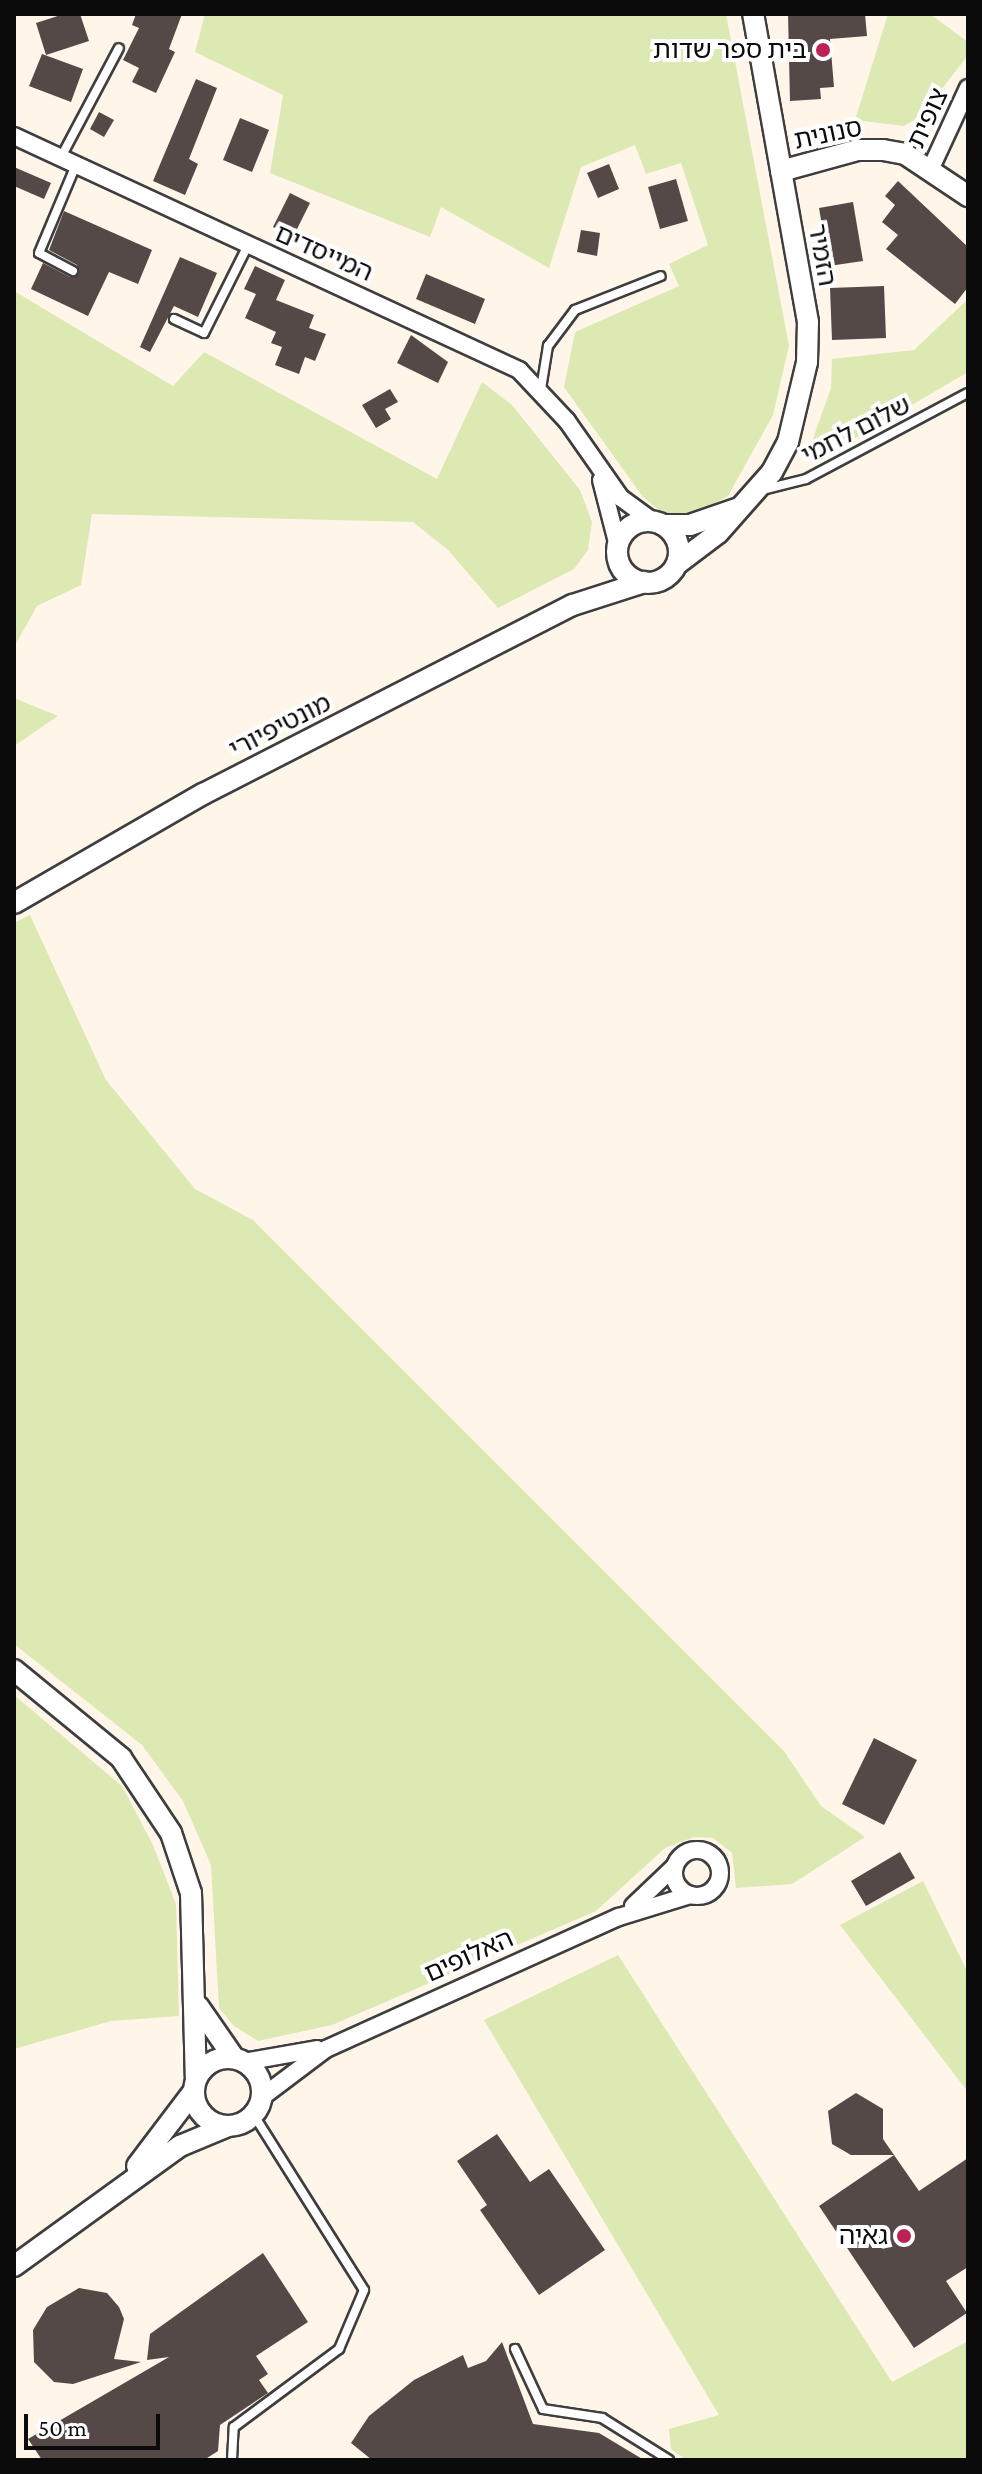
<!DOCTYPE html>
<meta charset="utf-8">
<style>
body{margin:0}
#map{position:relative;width:982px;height:2474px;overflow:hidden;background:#fff5e9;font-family:"Crimson Pro","Noto Sans Hebrew",serif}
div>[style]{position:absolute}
.green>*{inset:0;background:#dde9b3}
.building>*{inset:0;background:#544947}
.roads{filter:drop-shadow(2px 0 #3e3e3e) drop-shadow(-2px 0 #3e3e3e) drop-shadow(0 2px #3e3e3e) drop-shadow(0 -2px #3e3e3e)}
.service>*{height:8px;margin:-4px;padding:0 4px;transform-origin:4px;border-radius:4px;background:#fff}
.minor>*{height:16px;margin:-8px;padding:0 8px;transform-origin:8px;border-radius:8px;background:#fff}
.minor>.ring{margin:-8px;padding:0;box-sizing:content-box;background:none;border:16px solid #fff;border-radius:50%}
.tertiary>*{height:20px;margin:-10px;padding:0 10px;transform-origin:10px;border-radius:10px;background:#fff}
.tertiary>.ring{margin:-10px;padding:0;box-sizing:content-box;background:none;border:20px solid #fff;border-radius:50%}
.dots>*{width:22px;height:22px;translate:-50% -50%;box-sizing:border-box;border:4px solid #fff;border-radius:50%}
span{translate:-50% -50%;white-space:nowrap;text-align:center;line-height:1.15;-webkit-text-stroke:8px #fff;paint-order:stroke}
.poi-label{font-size:26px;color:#0b0b0b}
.right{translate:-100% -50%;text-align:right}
.street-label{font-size:26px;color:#0b0b0b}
.frame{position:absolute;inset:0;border:16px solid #0b0b0b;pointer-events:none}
.scale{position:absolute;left:24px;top:2414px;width:136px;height:36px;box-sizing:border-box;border:4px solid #0b0b0b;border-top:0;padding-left:10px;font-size:24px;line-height:28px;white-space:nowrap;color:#0b0b0b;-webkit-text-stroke:6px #fff;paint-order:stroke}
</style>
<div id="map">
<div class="green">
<i style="clip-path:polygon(205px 14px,726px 14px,789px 346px,773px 415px,728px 496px,687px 518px,663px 513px,643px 497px,564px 387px,575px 332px,679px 286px,669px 264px,708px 245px,681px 163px,646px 174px,635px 145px,581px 167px,549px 268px,441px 207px,430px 237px,270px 173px,283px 95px,195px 52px)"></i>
<i style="clip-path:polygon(888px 14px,930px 14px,968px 42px,968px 55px,921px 116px,904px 126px,855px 120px)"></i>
<i style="clip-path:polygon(14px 291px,173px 386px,204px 352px,437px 479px,482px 382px,512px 405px,580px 490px,592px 522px,588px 550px,574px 569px,498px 608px,448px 550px,413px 522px,92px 514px,81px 585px,37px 606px,14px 647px)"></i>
<i style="clip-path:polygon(968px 299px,968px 372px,835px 450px,806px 458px,831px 388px,832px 359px,914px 350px)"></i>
<i style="clip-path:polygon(14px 698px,58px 716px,14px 746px)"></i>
<i style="clip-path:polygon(30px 915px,106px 1080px,195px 1189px,253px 1220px,784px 1751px,821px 1806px,865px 1837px,792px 1884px,736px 1888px,732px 1853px,713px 1838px,694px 1837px,665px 1848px,596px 1911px,332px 2025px,258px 2041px,234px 2026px,219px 2008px,211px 1865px,183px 1801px,142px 1745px,14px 1644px,14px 923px)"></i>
<i style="clip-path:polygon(14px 1695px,122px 1786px,153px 1845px,176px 1904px,179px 2016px,111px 2021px,14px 2049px)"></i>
<i style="clip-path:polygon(923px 1881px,968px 1973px,968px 2092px,840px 1925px)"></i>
<i style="clip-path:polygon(618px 1955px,892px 2382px,968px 2341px,968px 2460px,686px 2460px,671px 2449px,669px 2429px,719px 2415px,484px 2020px)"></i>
</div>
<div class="building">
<i style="clip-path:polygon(64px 14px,80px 14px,89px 41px,46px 55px,36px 23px)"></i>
<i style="clip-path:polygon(136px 14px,182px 14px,169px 49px,175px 52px,156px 93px,132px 82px,139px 68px,123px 60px,139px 28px,132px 25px)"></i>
<i style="clip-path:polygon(788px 14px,865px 14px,867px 36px,830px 39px,834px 87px,820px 88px,821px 99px,790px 101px)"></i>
<i style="clip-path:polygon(42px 54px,83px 69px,71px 102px,29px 86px)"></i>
<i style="clip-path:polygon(196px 79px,217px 88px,189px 159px,198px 164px,185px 195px,153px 181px)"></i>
<i style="clip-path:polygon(99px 112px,114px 120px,104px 137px,90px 129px)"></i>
<i style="clip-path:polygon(240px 118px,269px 130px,252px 172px,223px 160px)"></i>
<i style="clip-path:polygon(609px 164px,619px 189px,598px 198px,587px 173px)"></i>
<i style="clip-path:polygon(14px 167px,51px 183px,44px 199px,14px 186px)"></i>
<i style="clip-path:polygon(676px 179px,688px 221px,660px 229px,648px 187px)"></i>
<i style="clip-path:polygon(898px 181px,968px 247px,968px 287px,955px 304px,886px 249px,898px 235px,882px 222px,895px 205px,885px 196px)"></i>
<i style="clip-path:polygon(290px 193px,310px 203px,293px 237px,273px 227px)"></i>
<i style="clip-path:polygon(853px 202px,863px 261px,829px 266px,819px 208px)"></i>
<i style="clip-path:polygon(64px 211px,152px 250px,138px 284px,109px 272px,88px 316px,31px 289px,43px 263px,70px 277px,79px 274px,77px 265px,49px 250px)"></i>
<i style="clip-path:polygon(581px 230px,600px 233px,597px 256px,577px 252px)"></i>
<i style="clip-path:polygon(180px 257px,217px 273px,198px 317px,174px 306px,150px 352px,140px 347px)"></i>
<i style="clip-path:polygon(255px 266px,285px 280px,276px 300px,314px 315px,309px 328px,326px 334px,315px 361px,305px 357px,299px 374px,275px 365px,282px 347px,271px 343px,276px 332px,245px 318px,256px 294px,244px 289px)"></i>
<i style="clip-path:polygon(426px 274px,485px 299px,475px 324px,416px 299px)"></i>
<i style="clip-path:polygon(884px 286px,886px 338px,832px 340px,830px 288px)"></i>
<i style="clip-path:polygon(411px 335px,448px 362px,438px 383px,397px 363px)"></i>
<i style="clip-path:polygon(390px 389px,398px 402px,385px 409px,391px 419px,376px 428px,362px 405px)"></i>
<i style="clip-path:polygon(874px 1738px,917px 1760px,884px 1825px,842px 1804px)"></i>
<i style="clip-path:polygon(900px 1852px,915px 1878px,866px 1906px,851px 1881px)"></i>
<i style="clip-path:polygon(856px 2093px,883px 2109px,883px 2139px,894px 2155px,851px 2155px,832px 2144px,828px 2111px)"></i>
<i style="clip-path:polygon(497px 2134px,530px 2182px,549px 2169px,605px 2250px,539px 2295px,480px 2210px,487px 2205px,457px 2161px)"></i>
<i style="clip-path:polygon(894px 2155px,919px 2191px,968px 2158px,968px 2267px,946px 2281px,967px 2313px,914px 2348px,819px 2206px)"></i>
<i style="clip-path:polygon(263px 2253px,308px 2322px,256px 2356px,268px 2374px,259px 2380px,268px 2393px,220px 2425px,218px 2451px,204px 2460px,42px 2460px,28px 2439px,169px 2357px,147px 2360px,150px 2334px)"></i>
<i style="clip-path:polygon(79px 2288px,107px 2293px,119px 2307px,124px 2319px,114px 2359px,141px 2362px,73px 2384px,54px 2382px,34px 2362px,33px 2330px,47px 2307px)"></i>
<i style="clip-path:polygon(502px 2342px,533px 2424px,599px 2433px,644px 2460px,372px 2460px,351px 2443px,369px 2416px,414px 2380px,463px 2355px,468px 2368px,486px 2361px)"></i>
</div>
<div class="roads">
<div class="service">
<i style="left:61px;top:157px;width:123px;rotate:-62deg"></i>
<i style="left:73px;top:271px;width:38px;rotate:-152deg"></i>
<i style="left:39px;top:253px;width:95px;rotate:-67.2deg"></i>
<i style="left:174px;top:319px;width:33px;rotate:25deg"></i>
<i style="left:204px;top:333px;width:98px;rotate:-63.4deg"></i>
<i style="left:541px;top:389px;width:44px;rotate:-80.8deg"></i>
<i style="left:548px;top:346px;width:45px;rotate:-53.1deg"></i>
<i style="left:575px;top:310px;width:92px;rotate:-21.6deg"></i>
<i style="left:762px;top:490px;width:45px;rotate:-14deg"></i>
<i style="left:806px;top:479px;width:183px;rotate:-28deg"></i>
<i style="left:515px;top:2349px;width:66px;rotate:65deg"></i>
<i style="left:543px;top:2409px;width:60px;rotate:8.7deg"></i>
<i style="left:602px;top:2418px;width:79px;rotate:32.1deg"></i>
<i style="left:232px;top:2460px;width:33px;rotate:-87deg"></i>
<i style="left:234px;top:2427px;width:131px;rotate:-36.6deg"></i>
<i style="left:339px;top:2349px;width:64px;rotate:-67deg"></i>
<i style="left:364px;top:2290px;width:207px;rotate:-122.2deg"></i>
</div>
<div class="minor">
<i style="left:14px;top:136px;width:557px;rotate:24.86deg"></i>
<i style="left:519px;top:370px;width:70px;rotate:46.7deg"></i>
<i style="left:567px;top:421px;width:94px;rotate:55deg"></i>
<i style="left:621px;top:498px;width:39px;rotate:36deg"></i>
<i style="left:931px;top:168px;width:88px;rotate:-65.2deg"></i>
<i style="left:601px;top:480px;width:68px;rotate:75.6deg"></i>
<i class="ring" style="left:674px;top:1850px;width:30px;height:30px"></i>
<i style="left:633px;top:1906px;width:58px;rotate:-43.6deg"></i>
<i style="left:244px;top:2062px;width:74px;rotate:-10.1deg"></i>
<i style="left:262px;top:2097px;width:80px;rotate:-36.9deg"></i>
<i style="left:326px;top:2049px;width:321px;rotate:-24.3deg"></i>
<i style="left:619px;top:1917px;width:74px;rotate:-17.2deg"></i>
</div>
<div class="tertiary">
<i style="left:781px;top:171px;width:79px;rotate:-15.4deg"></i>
<i style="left:857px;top:150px;width:26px"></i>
<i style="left:883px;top:150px;width:22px;rotate:10deg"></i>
<i style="left:905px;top:154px;width:76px;rotate:33.7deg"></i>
<i class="ring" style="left:617px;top:521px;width:42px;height:42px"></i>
<i style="left:663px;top:525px;width:27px"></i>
<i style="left:690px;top:525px;width:49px;rotate:-19.2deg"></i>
<i style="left:677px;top:564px;width:51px;rotate:-37.1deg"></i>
<i style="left:718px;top:533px;width:81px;rotate:-48.5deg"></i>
<i style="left:772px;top:472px;width:34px;rotate:-62deg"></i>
<i style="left:788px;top:442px;width:82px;rotate:-76.6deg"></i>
<i style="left:807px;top:362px;width:40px;rotate:-88.6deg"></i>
<i style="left:808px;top:322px;width:313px;rotate:-100.1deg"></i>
<i style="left:14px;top:903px;width:218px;rotate:-30deg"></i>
<i style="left:203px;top:794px;width:415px;rotate:-27.1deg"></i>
<i style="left:573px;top:605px;width:75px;rotate:-17.9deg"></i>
<i style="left:14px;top:1670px;width:139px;rotate:39.4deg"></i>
<i style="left:121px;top:1758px;width:90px;rotate:56.3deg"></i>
<i style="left:171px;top:1833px;width:63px;rotate:71.6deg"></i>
<i style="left:191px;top:1893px;width:186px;rotate:88.5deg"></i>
<i style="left:198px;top:2006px;width:63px;rotate:55.3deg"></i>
<i class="ring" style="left:194px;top:2058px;width:48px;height:48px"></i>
<i style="left:137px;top:2166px;width:94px;rotate:-52.8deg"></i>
<i style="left:14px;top:2266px;width:205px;rotate:-35.9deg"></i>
<i style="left:180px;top:2146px;width:52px;rotate:-22.6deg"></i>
</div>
</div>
<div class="dots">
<i style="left:823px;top:50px;background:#bc2252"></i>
<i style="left:904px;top:2236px;background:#bc2252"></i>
</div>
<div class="poi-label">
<span class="right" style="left:807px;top:50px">בית ספר שדות</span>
<span class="right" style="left:888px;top:2236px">גאיה</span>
</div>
<div class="street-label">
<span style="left:928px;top:118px;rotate:-65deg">צופית</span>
<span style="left:828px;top:134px;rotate:-12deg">סנונית</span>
<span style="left:324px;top:253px;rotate:24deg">המייסדים</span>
<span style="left:822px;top:255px;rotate:80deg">הזמיר</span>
<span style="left:856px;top:430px;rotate:-27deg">שלום לחמי</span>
<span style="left:280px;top:726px;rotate:-27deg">מונטיפיורי</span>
<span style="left:469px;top:1956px;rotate:-24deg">האלופים</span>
</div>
<div class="frame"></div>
<div class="scale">50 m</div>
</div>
